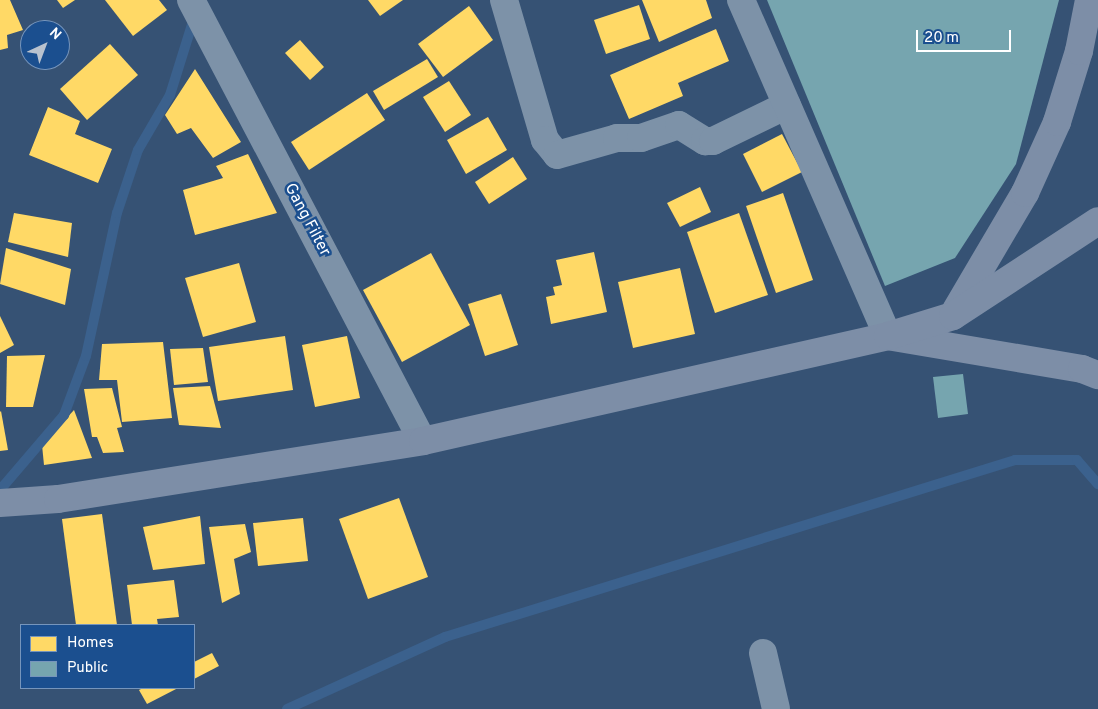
<!DOCTYPE html>
<style>
body{margin:0}
#map{position:relative;width:1098px;height:709px;overflow:hidden;background:#365274;font-family:Overpass,sans-serif}
div>[style]{position:absolute}
.homes>*{inset:0;background:#ffd966}
.public>*{inset:0;background:#76a5af}
.stream>*{height:10px;margin:-5px;padding:0 5px;transform-origin:5px;border-radius:5px;background:#3b618d}
.minor>*{height:28px;margin:-14px;padding:0 14px;transform-origin:14px;border-radius:14px;background:#7d92a8}
.major>*{height:28px;margin:-14px;padding:0 14px;transform-origin:14px;border-radius:14px;background:#7d8ea7}
span{translate:-50% -50%;white-space:nowrap;text-align:center;line-height:1.15;-webkit-text-stroke:5px #1b4f8f;paint-order:stroke}
.street-label{font-size:16px;color:#fff}
.legend{position:absolute;left:20px;top:624px;width:175px;height:65px;box-sizing:border-box;background:#1b4f8f;border:1px solid #7695bc;margin:0;padding:6px 9px;list-style:none;font-size:15px;color:#fff}
.legend li{display:flex;align-items:center;gap:10px;height:25px}
.legend b{width:25px;border:1px solid #7695bc}
.north{position:absolute;left:20px;top:20px;width:50px;height:50px;box-sizing:border-box;background:#1b4f8f;border:1px solid #7695bc;border-radius:50%;rotate:43deg;font-size:14px;font-weight:700;line-height:20px;text-align:center;color:#fff}
.north::after{content:'';display:block;margin:auto;width:18px;height:22px;background:#b9c2ce;clip-path:polygon(50% 0,100% 100%,50% 72%,0 100%)}
.scale{position:absolute;left:916px;top:30px;width:95px;height:22px;box-sizing:border-box;border:2px solid #fff;border-top:0;padding-left:6px;font-size:15px;line-height:18px;white-space:nowrap;color:#fff;-webkit-text-stroke:4px #1b4f8f;paint-order:stroke}
</style>
<div id="map">
<div class="homes">
<i style="clip-path:polygon(0 0,10px 0,23px 30px,7px 35px,8px 48px,0 50px)"></i>
<i style="clip-path:polygon(57px 0,75px 0,63px 8px)"></i>
<i style="clip-path:polygon(105px 0,159px 0,167px 10px,133px 36px)"></i>
<i style="clip-path:polygon(368px 0,403px 0,380px 16px)"></i>
<i style="clip-path:polygon(642px 0,706px 0,712px 18px,659px 42px)"></i>
<i style="clip-path:polygon(639px 5px,650px 39px,606px 54px,594px 20px)"></i>
<i style="clip-path:polygon(469px 6px,493px 40px,443px 77px,418px 44px)"></i>
<i style="clip-path:polygon(716px 29px,729px 61px,678px 83px,683px 96px,629px 119px,610px 75px)"></i>
<i style="clip-path:polygon(300px 40px,324px 67px,310px 80px,285px 53px)"></i>
<i style="clip-path:polygon(110px 44px,138px 75px,87px 120px,60px 89px)"></i>
<i style="clip-path:polygon(427px 59px,438px 77px,384px 110px,373px 91px)"></i>
<i style="clip-path:polygon(195px 69px,241px 142px,213px 158px,191px 128px,177px 134px,165px 115px)"></i>
<i style="clip-path:polygon(449px 81px,471px 115px,445px 132px,423px 97px)"></i>
<i style="clip-path:polygon(367px 93px,385px 120px,309px 170px,291px 142px)"></i>
<i style="clip-path:polygon(48px 107px,80px 121px,75px 134px,112px 149px,98px 183px,29px 155px)"></i>
<i style="clip-path:polygon(488px 117px,507px 150px,466px 174px,447px 140px)"></i>
<i style="clip-path:polygon(782px 134px,802px 172px,762px 192px,743px 154px)"></i>
<i style="clip-path:polygon(248px 154px,277px 213px,195px 235px,183px 190px,223px 178px,216px 166px)"></i>
<i style="clip-path:polygon(513px 157px,527px 179px,489px 204px,475px 182px)"></i>
<i style="clip-path:polygon(700px 187px,711px 212px,680px 227px,667px 203px)"></i>
<i style="clip-path:polygon(783px 193px,813px 280px,776px 293px,746px 206px)"></i>
<i style="clip-path:polygon(14px 213px,72px 223px,68px 257px,8px 242px)"></i>
<i style="clip-path:polygon(739px 213px,768px 295px,715px 313px,687px 232px)"></i>
<i style="clip-path:polygon(6px 248px,71px 269px,65px 305px,0 284px)"></i>
<i style="clip-path:polygon(594px 252px,607px 312px,551px 324px,546px 297px,555px 295px,553px 287px,562px 285px,556px 260px)"></i>
<i style="clip-path:polygon(431px 253px,470px 325px,402px 362px,363px 290px)"></i>
<i style="clip-path:polygon(239px 263px,256px 322px,203px 337px,185px 278px)"></i>
<i style="clip-path:polygon(680px 268px,695px 334px,633px 348px,618px 282px)"></i>
<i style="clip-path:polygon(501px 294px,518px 345px,485px 356px,468px 304px)"></i>
<i style="clip-path:polygon(0 316px,14px 345px,0 353px)"></i>
<i style="clip-path:polygon(285px 336px,293px 390px,218px 401px,209px 347px)"></i>
<i style="clip-path:polygon(347px 336px,360px 398px,315px 407px,302px 345px)"></i>
<i style="clip-path:polygon(163px 342px,172px 418px,122px 422px,117px 380px,99px 380px,102px 344px)"></i>
<i style="clip-path:polygon(203px 348px,208px 382px,174px 385px,170px 349px)"></i>
<i style="clip-path:polygon(45px 355px,33px 407px,6px 407px,7px 356px)"></i>
<i style="clip-path:polygon(210px 386px,221px 428px,179px 425px,173px 388px)"></i>
<i style="clip-path:polygon(112px 388px,122px 427px,117px 428px,124px 452px,103px 453px,97px 437px,92px 437px,84px 389px)"></i>
<i style="clip-path:polygon(74px 410px,92px 458px,44px 465px,42px 445px)"></i>
<i style="clip-path:polygon(1px 411px,8px 450px,0 451px,0 412px)"></i>
<i style="clip-path:polygon(399px 498px,428px 577px,368px 599px,339px 519px)"></i>
<i style="clip-path:polygon(102px 514px,117px 625px,76px 625px,62px 519px)"></i>
<i style="clip-path:polygon(200px 516px,205px 564px,153px 570px,143px 527px)"></i>
<i style="clip-path:polygon(303px 518px,308px 561px,258px 566px,253px 523px)"></i>
<i style="clip-path:polygon(245px 524px,251px 552px,234px 559px,240px 594px,222px 603px,209px 527px)"></i>
<i style="clip-path:polygon(174px 580px,179px 617px,157px 619px,158px 625px,132px 625px,127px 585px)"></i>
<i style="clip-path:polygon(212px 653px,219px 666px,194px 679px,194px 662px)"></i>
<i style="clip-path:polygon(143px 688px,178px 688px,147px 704px,139px 690px)"></i>
</div>
<div class="public">
<i style="clip-path:polygon(767px 0,1059px 0,1016px 164px,955px 258px,885px 286px)"></i>
<i style="clip-path:polygon(963px 374px,968px 414px,938px 418px,933px 377px)"></i>
</div>
<div class="stream">
<i style="left:0;top:490px;width:99px;rotate:-49.5deg"></i>
<i style="left:64px;top:415px;width:63px;rotate:-69.6deg"></i>
<i style="left:86px;top:356px;width:146px;rotate:-77.8deg"></i>
<i style="left:117px;top:213px;width:66px;rotate:-71.6deg"></i>
<i style="left:138px;top:150px;width:64px;rotate:-59.8deg"></i>
<i style="left:170px;top:95px;width:81px;rotate:-72.7deg"></i>
<i style="left:287px;top:709px;width:174px;rotate:-24.5deg"></i>
<i style="left:445px;top:637px;width:597px;rotate:-17.25deg"></i>
<i style="left:1015px;top:460px;width:62px"></i>
<i style="left:1077px;top:460px;width:32px;rotate:49deg"></i>
</div>
<div class="minor">
<i style="left:191px;top:0;width:498px;rotate:62.3deg"></i>
<i style="left:504px;top:0;width:146px;rotate:73.7deg"></i>
<i style="left:545px;top:140px;width:19px;rotate:51deg"></i>
<i style="left:557px;top:155px;width:62px;rotate:-15.8deg"></i>
<i style="left:617px;top:138px;width:24px"></i>
<i style="left:641px;top:138px;width:40px;rotate:-18.9deg"></i>
<i style="left:679px;top:125px;width:31px;rotate:32deg"></i>
<i style="left:705px;top:141px;width:8px"></i>
<i style="left:713px;top:141px;width:82px;rotate:-25.9deg"></i>
<i style="left:741px;top:0;width:367px;rotate:66.4deg"></i>
<i style="left:763px;top:653px;width:57px;rotate:76.9deg"></i>
</div>
<div class="major">
<i style="left:956px;top:310px;width:136px;rotate:-59.5deg"></i>
<i style="left:1025px;top:193px;width:78px;rotate:-65.7deg"></i>
<i style="left:1057px;top:122px;width:74px;rotate:-72.8deg"></i>
<i style="left:1079px;top:51px;width:52px;rotate:-78.9deg"></i>
<i style="left:893px;top:337px;width:192px;rotate:9.6deg"></i>
<i style="left:1082px;top:369px;width:17px;rotate:21deg"></i>
<i style="left:0;top:503px;width:58px;rotate:-3.9deg"></i>
<i style="left:58px;top:499px;width:370px;rotate:-9deg"></i>
<i style="left:423px;top:441px;width:477px;rotate:-12.7deg"></i>
<i style="left:888px;top:336px;width:68px;rotate:-17.1deg"></i>
<i style="left:953px;top:316px;width:173px;rotate:-33.2deg"></i>
</div>
<div class="street-label">
<span style="left:307px;top:220px;rotate:62deg">Gang Filter</span>
</div>
<ul class="legend">
<li><b style="height:14px;background:#ffd966"></b>Homes</li>
<li><b style="height:14px;background:#76a5af"></b>Public</li>
</ul>
<div class="north">N</div>
<div class="scale">20 m</div>
</div>
